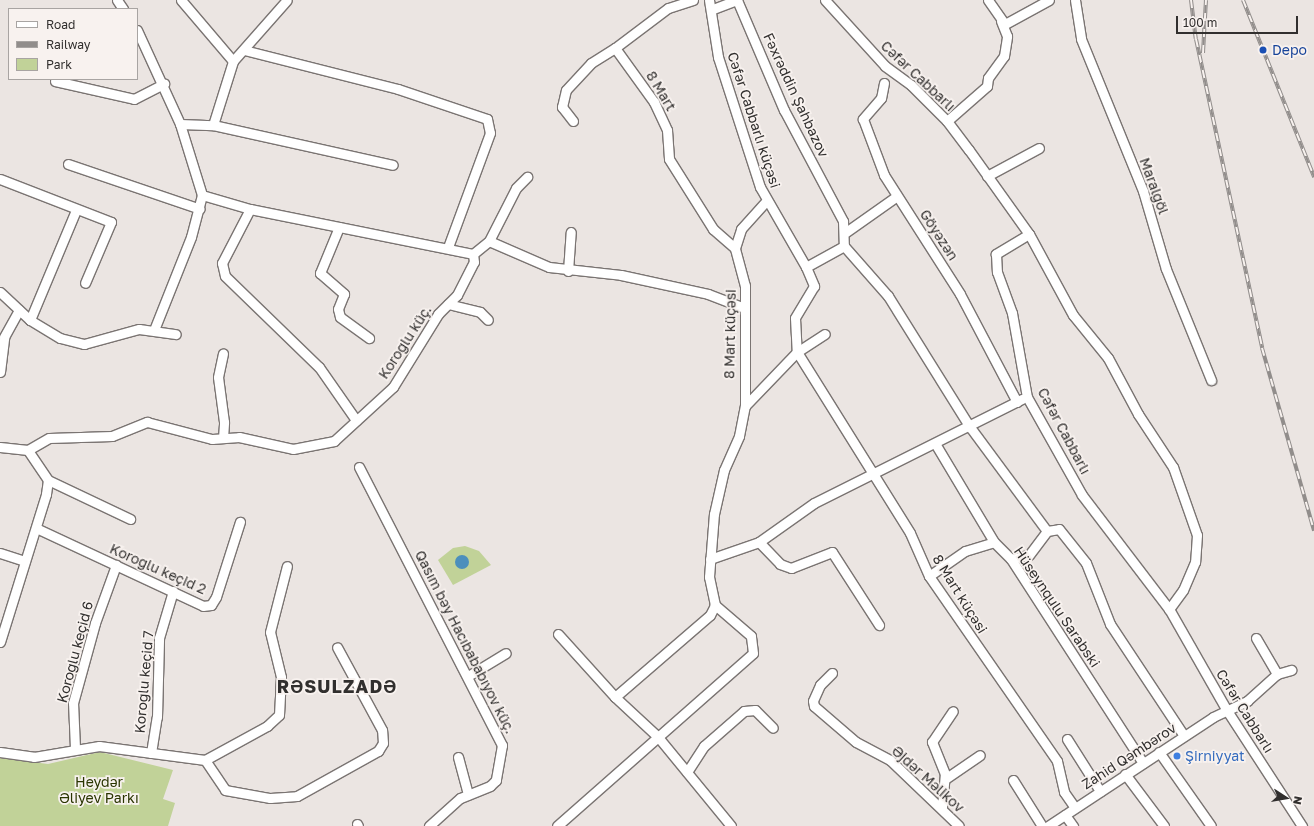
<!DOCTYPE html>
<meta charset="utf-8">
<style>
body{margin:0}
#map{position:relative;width:1314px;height:826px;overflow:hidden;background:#ebe5e2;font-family:"Golos Text",sans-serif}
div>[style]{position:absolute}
.green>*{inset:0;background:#c1d298}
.water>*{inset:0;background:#4c8fbc}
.round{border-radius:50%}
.roads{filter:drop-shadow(1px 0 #7a7472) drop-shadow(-1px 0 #7a7472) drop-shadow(0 1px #7a7472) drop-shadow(0 -1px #7a7472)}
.minor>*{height:9px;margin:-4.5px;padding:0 4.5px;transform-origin:4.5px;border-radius:4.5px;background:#fff}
.rail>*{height:4px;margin-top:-2px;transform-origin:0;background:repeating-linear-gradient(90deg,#f8f2ef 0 8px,#918d8b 0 16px);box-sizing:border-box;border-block:1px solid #918d8b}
.dots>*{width:11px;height:11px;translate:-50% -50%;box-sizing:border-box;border:2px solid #f8f2ef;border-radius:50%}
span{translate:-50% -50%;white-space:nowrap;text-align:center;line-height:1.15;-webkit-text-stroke:3.5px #f8f2ef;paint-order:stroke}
.transit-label{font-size:14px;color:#164399}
.left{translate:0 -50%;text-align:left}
.street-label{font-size:14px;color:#312f2e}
.shop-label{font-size:14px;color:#366cbe}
.park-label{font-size:14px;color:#2a3500}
.district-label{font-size:18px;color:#312f2e;font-weight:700;letter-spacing:1px}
.legend{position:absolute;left:8px;top:8px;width:130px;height:72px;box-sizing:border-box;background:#f8f2ef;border:1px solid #a8a4a2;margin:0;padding:5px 7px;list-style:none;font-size:12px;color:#312f2e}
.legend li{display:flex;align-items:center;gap:8px;height:20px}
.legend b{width:20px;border:1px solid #a8a4a2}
.north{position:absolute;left:1266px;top:778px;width:40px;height:40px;-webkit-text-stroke:3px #f8f2ef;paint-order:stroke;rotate:102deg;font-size:11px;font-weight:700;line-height:16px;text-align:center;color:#312f2e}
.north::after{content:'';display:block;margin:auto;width:14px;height:18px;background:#312f2e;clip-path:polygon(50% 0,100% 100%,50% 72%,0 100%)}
.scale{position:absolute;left:1176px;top:16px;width:122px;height:18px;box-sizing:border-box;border:2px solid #312f2e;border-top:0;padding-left:5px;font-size:12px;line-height:14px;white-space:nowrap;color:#312f2e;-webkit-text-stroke:3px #f8f2ef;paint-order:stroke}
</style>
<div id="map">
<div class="green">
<i style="clip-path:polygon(465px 546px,479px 551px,491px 565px,453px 585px,438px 560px,453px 548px)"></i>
<i style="clip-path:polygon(100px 752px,173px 770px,163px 799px,175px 803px,168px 826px,0 826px,0 758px,48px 764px)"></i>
</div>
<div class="water">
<i class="round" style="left:455px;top:555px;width:14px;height:14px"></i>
</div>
<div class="roads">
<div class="minor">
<i style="left:117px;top:0;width:11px;rotate:56deg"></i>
<i style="left:181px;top:0;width:80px;rotate:49.6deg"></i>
<i style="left:693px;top:0;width:26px;rotate:162deg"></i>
<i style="left:668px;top:8px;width:66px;rotate:143deg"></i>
<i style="left:615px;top:48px;width:67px;rotate:54.2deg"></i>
<i style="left:654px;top:102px;width:31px;rotate:65deg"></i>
<i style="left:667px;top:130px;width:29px;rotate:86deg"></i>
<i style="left:669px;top:159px;width:83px;rotate:57.8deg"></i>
<i style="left:713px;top:229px;width:29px;rotate:41deg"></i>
<i style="left:709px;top:0;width:58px;rotate:81deg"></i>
<i style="left:718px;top:57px;width:137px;rotate:72.1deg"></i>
<i style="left:760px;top:187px;width:92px;rotate:60.1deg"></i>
<i style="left:806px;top:267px;width:43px;rotate:-28.9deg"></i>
<i style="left:844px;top:246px;width:67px;rotate:48.7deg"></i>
<i style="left:888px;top:296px;width:155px;rotate:58deg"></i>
<i style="left:970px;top:427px;width:129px;rotate:53.5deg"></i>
<i style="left:737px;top:0;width:120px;rotate:66.9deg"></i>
<i style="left:784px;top:110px;width:126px;rotate:62deg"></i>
<i style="left:843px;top:221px;width:25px;rotate:88deg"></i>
<i style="left:825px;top:0;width:89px;rotate:47.7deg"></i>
<i style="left:885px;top:66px;width:32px;rotate:36deg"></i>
<i style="left:911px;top:85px;width:51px;rotate:45deg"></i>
<i style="left:947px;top:121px;width:36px;rotate:53deg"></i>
<i style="left:969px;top:150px;width:103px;rotate:54.5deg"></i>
<i style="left:1029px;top:234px;width:92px;rotate:61.5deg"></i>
<i style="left:1073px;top:315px;width:55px;rotate:50.9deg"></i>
<i style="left:1108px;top:358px;width:64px;rotate:61.8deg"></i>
<i style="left:1138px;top:414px;width:64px;rotate:56.6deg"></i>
<i style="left:1173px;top:467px;width:72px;rotate:70.6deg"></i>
<i style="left:1197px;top:535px;width:27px;rotate:94deg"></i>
<i style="left:1195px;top:562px;width:30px;rotate:113deg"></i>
<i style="left:1183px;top:590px;width:24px;rotate:126deg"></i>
<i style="left:988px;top:0;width:29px;rotate:55deg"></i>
<i style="left:1005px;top:24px;width:50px;rotate:-28.6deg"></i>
<i style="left:1075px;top:0;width:39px;rotate:81deg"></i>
<i style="left:1081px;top:39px;width:164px;rotate:67.8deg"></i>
<i style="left:1143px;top:191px;width:81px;rotate:73.6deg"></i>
<i style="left:1166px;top:269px;width:120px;rotate:67.9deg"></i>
<i style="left:713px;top:9px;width:26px;rotate:-21deg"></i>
<i style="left:137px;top:30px;width:103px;rotate:65.4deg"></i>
<i style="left:180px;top:124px;width:74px;rotate:72.8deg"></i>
<i style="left:202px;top:195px;width:43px;rotate:104.7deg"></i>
<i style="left:191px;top:237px;width:100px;rotate:111.7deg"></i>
<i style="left:244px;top:50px;width:159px;rotate:14.2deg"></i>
<i style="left:398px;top:89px;width:94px;rotate:18.6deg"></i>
<i style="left:487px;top:119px;width:14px;rotate:78deg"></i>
<i style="left:490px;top:133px;width:121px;rotate:110.2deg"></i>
<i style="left:55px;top:81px;width:81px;rotate:12.8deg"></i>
<i style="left:134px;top:99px;width:34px;rotate:-27deg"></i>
<i style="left:884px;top:83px;width:15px;rotate:101deg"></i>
<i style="left:881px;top:98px;width:28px;rotate:131deg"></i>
<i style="left:863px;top:119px;width:60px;rotate:69.4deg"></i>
<i style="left:884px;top:175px;width:141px;rotate:57.4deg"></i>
<i style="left:960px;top:294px;width:122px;rotate:62.2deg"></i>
<i style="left:573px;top:121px;width:18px;rotate:-128deg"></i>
<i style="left:562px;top:107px;width:17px;rotate:-77deg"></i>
<i style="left:566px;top:90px;width:37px;rotate:-47deg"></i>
<i style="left:591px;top:63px;width:28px;rotate:-32deg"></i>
<i style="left:947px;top:121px;width:53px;rotate:-41.2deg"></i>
<i style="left:987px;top:86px;width:8px;rotate:-83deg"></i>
<i style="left:988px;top:78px;width:27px;rotate:-54deg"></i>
<i style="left:1004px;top:56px;width:20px;rotate:-81deg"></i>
<i style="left:1007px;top:36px;width:16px;rotate:-112deg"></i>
<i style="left:180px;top:124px;width:33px;rotate:2deg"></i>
<i style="left:213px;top:125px;width:184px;rotate:12.5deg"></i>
<i style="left:213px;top:125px;width:67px;rotate:-72.6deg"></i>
<i style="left:233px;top:61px;width:81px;rotate:-48.5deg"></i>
<i style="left:68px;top:164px;width:139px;rotate:18.8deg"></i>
<i style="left:987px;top:176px;width:59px;rotate:-28.3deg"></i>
<i style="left:0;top:179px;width:119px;rotate:21.2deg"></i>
<i style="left:111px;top:222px;width:66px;rotate:113.1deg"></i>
<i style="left:202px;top:195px;width:50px;rotate:16.3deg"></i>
<i style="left:250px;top:209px;width:227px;rotate:11.4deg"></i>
<i style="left:250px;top:209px;width:61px;rotate:117.4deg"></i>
<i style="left:222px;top:263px;width:13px;rotate:77deg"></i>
<i style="left:225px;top:276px;width:131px;rotate:44.1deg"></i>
<i style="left:319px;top:367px;width:65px;rotate:55.1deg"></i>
<i style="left:339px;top:227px;width:50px;rotate:112.4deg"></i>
<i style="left:320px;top:273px;width:32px;rotate:41deg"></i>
<i style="left:344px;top:294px;width:16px;rotate:112deg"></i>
<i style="left:338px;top:309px;width:8px;rotate:76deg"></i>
<i style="left:340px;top:317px;width:36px;rotate:36deg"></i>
<i style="left:846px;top:232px;width:62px;rotate:-35.2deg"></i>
<i style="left:1029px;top:234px;width:39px;rotate:149deg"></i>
<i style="left:996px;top:254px;width:18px;rotate:87deg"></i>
<i style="left:997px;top:272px;width:44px;rotate:69.9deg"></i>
<i style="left:1012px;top:313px;width:85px;rotate:79.9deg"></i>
<i style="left:1027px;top:397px;width:112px;rotate:60.7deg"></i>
<i style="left:1082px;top:495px;width:143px;rotate:52.7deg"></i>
<i style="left:1169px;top:609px;width:115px;rotate:60.3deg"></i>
<i style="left:1226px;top:709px;width:140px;rotate:57deg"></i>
<i style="left:489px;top:241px;width:59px;rotate:-63deg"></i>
<i style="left:516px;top:188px;width:16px;rotate:-45deg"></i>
<i style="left:806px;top:267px;width:21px;rotate:67deg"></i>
<i style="left:814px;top:286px;width:37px;rotate:121deg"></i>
<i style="left:795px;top:318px;width:34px;rotate:87deg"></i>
<i style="left:797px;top:352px;width:213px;rotate:58deg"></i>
<i style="left:910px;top:533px;width:47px;rotate:66.2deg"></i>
<i style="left:929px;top:576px;width:225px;rotate:55.3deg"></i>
<i style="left:1057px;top:761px;width:32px;rotate:77deg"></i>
<i style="left:1064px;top:792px;width:19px;rotate:55deg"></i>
<i style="left:568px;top:271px;width:39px;rotate:-86deg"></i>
<i style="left:0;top:292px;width:41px;rotate:43deg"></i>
<i style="left:30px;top:320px;width:35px;rotate:31deg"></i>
<i style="left:60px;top:338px;width:25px;rotate:14deg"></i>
<i style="left:84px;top:344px;width:57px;rotate:-15.3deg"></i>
<i style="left:139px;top:329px;width:37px;rotate:8deg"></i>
<i style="left:448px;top:304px;width:33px;rotate:14deg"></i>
<i style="left:480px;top:312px;width:11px;rotate:45deg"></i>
<i style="left:30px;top:320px;width:119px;rotate:-67.3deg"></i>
<i style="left:0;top:372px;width:35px;rotate:-83deg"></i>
<i style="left:4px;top:337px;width:31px;rotate:-61deg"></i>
<i style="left:745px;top:406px;width:75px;rotate:-46.1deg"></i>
<i style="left:797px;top:352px;width:33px;rotate:-33deg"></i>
<i style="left:223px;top:438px;width:16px;rotate:-86deg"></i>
<i style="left:224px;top:422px;width:45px;rotate:-97.6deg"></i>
<i style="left:218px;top:377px;width:24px;rotate:-78deg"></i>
<i style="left:936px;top:445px;width:113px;rotate:59.1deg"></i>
<i style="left:994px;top:542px;width:24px;rotate:45deg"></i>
<i style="left:1011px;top:559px;width:243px;rotate:57.1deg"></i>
<i style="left:0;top:447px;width:28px;rotate:6deg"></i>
<i style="left:28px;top:450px;width:24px;rotate:-30deg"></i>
<i style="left:49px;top:438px;width:63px;rotate:-1.8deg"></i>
<i style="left:112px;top:436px;width:38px;rotate:-22deg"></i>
<i style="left:147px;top:422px;width:67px;rotate:14.7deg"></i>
<i style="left:212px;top:439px;width:27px;rotate:-4deg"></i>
<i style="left:239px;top:437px;width:55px;rotate:12.5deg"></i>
<i style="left:293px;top:449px;width:42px;rotate:-11deg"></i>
<i style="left:334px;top:441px;width:80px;rotate:-42.5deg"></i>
<i style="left:393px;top:387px;width:86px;rotate:-58.3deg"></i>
<i style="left:438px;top:314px;width:27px;rotate:-45deg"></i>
<i style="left:457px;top:295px;width:37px;rotate:-63deg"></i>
<i style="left:474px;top:262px;width:8px;rotate:-97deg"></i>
<i style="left:473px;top:254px;width:21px;rotate:-39deg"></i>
<i style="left:489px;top:241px;width:65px;rotate:23.4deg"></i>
<i style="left:549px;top:267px;width:72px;rotate:6.3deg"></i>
<i style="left:621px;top:275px;width:89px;rotate:12.3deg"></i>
<i style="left:708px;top:294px;width:39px;rotate:21deg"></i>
<i style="left:359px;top:467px;width:313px;rotate:62.8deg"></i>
<i style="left:502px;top:745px;width:36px;rotate:100deg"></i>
<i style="left:496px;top:780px;width:8px;rotate:135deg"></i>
<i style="left:490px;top:786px;width:32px;rotate:158deg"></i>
<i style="left:460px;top:798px;width:42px;rotate:137.9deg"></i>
<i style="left:48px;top:480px;width:91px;rotate:25.4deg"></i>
<i style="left:36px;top:528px;width:184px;rotate:25deg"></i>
<i style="left:203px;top:606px;width:8px;rotate:-7deg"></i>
<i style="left:211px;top:605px;width:9px;rotate:-58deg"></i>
<i style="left:216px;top:597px;width:79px;rotate:-72.3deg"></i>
<i style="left:1047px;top:531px;width:12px;rotate:-9deg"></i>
<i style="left:1059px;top:529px;width:43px;rotate:51.5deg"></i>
<i style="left:1086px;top:563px;width:66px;rotate:68.5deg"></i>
<i style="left:1110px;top:624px;width:134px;rotate:56.5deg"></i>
<i style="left:759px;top:542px;width:30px;rotate:46deg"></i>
<i style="left:780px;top:564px;width:12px;rotate:20deg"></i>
<i style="left:791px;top:568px;width:44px;rotate:-21.3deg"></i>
<i style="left:832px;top:552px;width:87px;rotate:57.2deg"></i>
<i style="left:0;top:553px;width:26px;rotate:18deg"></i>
<i style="left:710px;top:559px;width:52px;rotate:-19.1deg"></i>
<i style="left:759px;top:542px;width:67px;rotate:-35.3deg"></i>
<i style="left:814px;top:503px;width:233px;rotate:-26.6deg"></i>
<i style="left:1011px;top:559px;width:18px;rotate:-13deg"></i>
<i style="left:1029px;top:555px;width:30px;rotate:-53deg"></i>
<i style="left:929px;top:576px;width:44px;rotate:-34.8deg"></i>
<i style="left:965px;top:551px;width:30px;rotate:-17deg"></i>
<i style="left:558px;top:634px;width:85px;rotate:47.9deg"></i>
<i style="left:615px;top:697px;width:59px;rotate:42.9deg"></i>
<i style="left:658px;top:737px;width:115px;rotate:50.6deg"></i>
<i style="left:1256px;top:638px;width:42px;rotate:59.7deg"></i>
<i style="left:0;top:642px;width:155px;rotate:-72.7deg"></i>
<i style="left:46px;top:494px;width:14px;rotate:-82deg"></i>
<i style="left:48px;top:480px;width:36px;rotate:-124deg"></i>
<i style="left:832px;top:673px;width:17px;rotate:135deg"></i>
<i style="left:820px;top:685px;width:17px;rotate:114deg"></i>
<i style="left:813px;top:701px;width:5px;rotate:79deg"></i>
<i style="left:814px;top:706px;width:55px;rotate:40.6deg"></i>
<i style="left:856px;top:742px;width:38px;rotate:28deg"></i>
<i style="left:890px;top:760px;width:95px;rotate:43.7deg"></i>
<i style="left:468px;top:676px;width:44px;rotate:-31.2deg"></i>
<i style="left:615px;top:697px;width:125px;rotate:-40.8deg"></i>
<i style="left:710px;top:615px;width:11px;rotate:-63deg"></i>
<i style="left:715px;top:605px;width:29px;rotate:-102deg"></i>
<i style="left:709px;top:577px;width:63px;rotate:-85.5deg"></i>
<i style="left:714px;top:514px;width:45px;rotate:-77.2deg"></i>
<i style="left:724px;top:470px;width:37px;rotate:-66deg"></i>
<i style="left:739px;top:436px;width:31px;rotate:-79deg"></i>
<i style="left:745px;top:406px;width:120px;rotate:-90deg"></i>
<i style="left:745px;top:286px;width:39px;rotate:-105deg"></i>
<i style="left:735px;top:248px;width:20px;rotate:-72deg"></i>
<i style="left:741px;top:229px;width:38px;rotate:-48deg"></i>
<i style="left:1067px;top:739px;width:62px;rotate:57.6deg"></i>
<i style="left:75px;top:748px;width:45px;rotate:-92.5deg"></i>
<i style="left:73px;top:703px;width:83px;rotate:-74.6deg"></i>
<i style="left:95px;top:623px;width:62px;rotate:-70.1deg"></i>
<i style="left:0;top:752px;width:34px;rotate:8deg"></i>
<i style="left:34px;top:757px;width:66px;rotate:-9.6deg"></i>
<i style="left:99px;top:746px;width:107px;rotate:7.5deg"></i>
<i style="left:1159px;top:752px;width:90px;rotate:54.9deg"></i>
<i style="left:151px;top:753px;width:36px;rotate:-81deg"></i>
<i style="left:157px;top:717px;width:79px;rotate:-88.5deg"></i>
<i style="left:159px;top:638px;width:49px;rotate:-73.4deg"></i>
<i style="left:458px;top:757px;width:39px;rotate:75deg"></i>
<i style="left:205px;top:760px;width:36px;rotate:56deg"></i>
<i style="left:225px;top:790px;width:46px;rotate:10.1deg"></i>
<i style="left:270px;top:798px;width:27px;rotate:-4deg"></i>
<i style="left:297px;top:796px;width:93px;rotate:-29.1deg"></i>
<i style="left:378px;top:751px;width:9px;rotate:-58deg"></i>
<i style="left:383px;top:743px;width:13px;rotate:-94deg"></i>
<i style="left:382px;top:730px;width:94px;rotate:-118.5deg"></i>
<i style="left:205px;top:760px;width:71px;rotate:-28.7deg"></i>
<i style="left:267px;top:726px;width:16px;rotate:-43deg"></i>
<i style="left:279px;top:715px;width:38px;rotate:-87deg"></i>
<i style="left:281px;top:677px;width:46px;rotate:-103.7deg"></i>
<i style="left:270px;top:632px;width:68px;rotate:-75.6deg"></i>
<i style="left:687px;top:772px;width:31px;rotate:-57deg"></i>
<i style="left:704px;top:746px;width:53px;rotate:-41.2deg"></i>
<i style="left:744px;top:711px;width:11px;rotate:-5deg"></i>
<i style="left:755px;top:710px;width:25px;rotate:45deg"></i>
<i style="left:1125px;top:774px;width:65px;rotate:53.1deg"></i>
<i style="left:945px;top:779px;width:42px;rotate:-34.4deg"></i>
<i style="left:1013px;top:780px;width:54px;rotate:57.8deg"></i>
<i style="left:942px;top:807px;width:33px;rotate:-85deg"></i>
<i style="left:945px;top:774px;width:35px;rotate:-112deg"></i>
<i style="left:932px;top:742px;width:37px;rotate:-56deg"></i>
<i style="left:1065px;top:815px;width:14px;rotate:54deg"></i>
<i style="left:357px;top:824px;width:2px;rotate:63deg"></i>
<i style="left:557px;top:826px;width:261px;rotate:-41.4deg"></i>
<i style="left:753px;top:653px;width:17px;rotate:-97deg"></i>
<i style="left:751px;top:636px;width:48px;rotate:-139.3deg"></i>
<i style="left:1048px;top:826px;width:198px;rotate:-33.4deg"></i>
<i style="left:1213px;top:717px;width:38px;rotate:-25deg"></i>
<i style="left:1247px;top:701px;width:40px;rotate:-42deg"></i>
<i style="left:1277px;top:674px;width:15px;rotate:-16deg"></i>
</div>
</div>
<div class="rail">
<i style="left:1191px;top:0;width:39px;rotate:83deg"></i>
<i style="left:1196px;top:39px;width:316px;rotate:77.9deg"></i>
<i style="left:1262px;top:348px;width:190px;rotate:74.1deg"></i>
<i style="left:1243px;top:0;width:191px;rotate:68.1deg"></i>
<i style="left:1203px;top:53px;width:53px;rotate:-86.8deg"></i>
</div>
<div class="dots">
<i style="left:1263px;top:50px;background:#1a4fb4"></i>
<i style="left:1177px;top:756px;background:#3f7fe0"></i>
</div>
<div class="transit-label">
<span class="left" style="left:1272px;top:50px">Depo</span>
</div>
<div class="street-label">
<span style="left:918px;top:76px;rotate:43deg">Cəfər Cabbarlı</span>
<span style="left:661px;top:91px;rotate:59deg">8 Mart</span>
<span style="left:796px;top:95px;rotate:65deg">Fəxrəddin Şahbazov</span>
<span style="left:754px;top:120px;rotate:72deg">Cəfər Cabbarlı küçəsi</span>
<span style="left:1154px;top:186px;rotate:70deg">Maralgöl</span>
<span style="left:939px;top:235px;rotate:57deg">Göyəzən</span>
<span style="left:730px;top:334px;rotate:-89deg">8 Mart küçəsi</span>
<span style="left:405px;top:342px;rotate:-57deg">Koroğlu küç.</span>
<span style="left:1064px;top:431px;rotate:62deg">Cəfər Cabbarlı</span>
<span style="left:158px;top:569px;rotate:24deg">Koroğlu keçid 2</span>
<span style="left:960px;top:594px;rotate:58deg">8 Mart küçəsi</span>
<span style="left:1057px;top:607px;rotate:56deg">Hüseynqulu Sarabski</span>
<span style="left:465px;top:642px;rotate:63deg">Qasım bəy Hacıbababıyov küç.</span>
<span style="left:75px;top:652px;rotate:-75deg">Koroğlu keçid 6</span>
<span style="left:144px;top:682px;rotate:-85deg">Koroğlu keçid 7</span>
<span style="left:1245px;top:711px;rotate:58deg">Cəfər Cabbarlı</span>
<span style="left:1129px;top:756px;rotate:-33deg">Zahid Qəmbərov</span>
<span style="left:928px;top:779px;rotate:42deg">Əjdər Məlikov</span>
</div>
<div class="shop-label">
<span class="left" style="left:1185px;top:756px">Şirniyyat</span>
</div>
<div class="park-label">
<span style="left:99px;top:790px">Heydər<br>Əliyev Parkı</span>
</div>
<div class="district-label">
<span style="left:337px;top:686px">RƏSULZADƏ</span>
</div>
<ul class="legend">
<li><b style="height:5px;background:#fff"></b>Road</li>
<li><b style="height:5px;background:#918d8b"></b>Railway</li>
<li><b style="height:11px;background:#c1d298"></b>Park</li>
</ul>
<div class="north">N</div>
<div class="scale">100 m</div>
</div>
